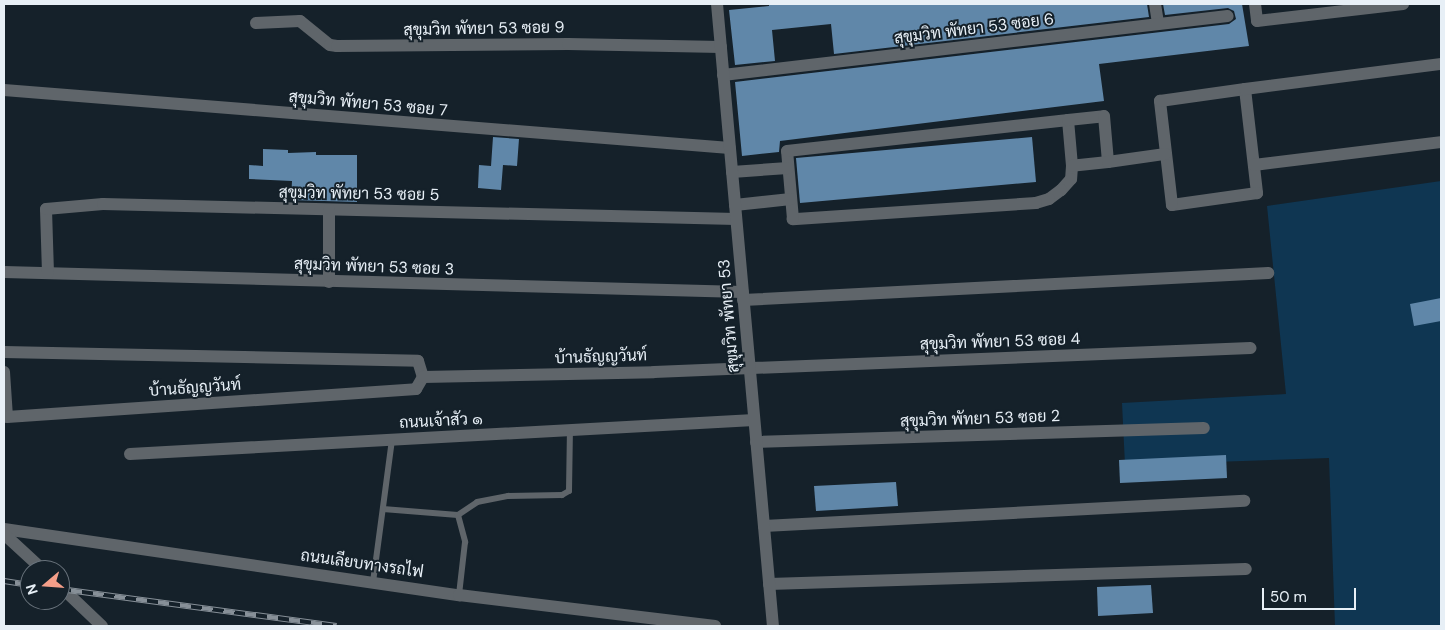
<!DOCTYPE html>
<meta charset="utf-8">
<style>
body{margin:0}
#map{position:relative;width:1445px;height:630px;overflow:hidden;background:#15212a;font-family:"DM Sans",Sarabun,sans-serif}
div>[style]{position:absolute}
.green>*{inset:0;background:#0f3652}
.building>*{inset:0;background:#6087a9}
.service>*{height:6px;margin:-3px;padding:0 3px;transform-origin:3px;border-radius:3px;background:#5f656a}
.minor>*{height:12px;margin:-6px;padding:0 6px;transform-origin:6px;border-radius:6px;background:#5f656a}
.tertiary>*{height:12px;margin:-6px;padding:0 6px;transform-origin:6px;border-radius:6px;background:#5f656a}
.rail>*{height:5.5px;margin-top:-2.75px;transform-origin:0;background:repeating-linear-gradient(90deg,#15212a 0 11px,#879098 0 22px);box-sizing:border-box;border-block:1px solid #879098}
span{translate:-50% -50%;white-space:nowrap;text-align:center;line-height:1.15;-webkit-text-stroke:4px #15212a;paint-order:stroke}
.street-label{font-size:16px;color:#e7eff6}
.frame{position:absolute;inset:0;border:5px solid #e7eff6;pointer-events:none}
.north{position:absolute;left:20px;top:560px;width:50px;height:50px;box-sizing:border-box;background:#15212a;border:1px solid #69737c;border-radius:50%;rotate:252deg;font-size:14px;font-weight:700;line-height:20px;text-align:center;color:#e7eff6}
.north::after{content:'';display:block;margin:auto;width:18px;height:22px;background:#f49e89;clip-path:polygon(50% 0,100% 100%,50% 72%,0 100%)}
.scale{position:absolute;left:1262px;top:588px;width:94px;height:22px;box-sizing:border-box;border:2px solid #e7eff6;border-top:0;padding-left:6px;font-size:15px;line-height:18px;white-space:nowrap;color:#e7eff6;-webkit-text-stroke:4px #15212a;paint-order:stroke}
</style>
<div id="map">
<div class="green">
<i style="clip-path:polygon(1441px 181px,1441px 626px,1335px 626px,1329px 458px,1125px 465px,1122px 403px,1286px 394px,1267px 206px)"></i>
</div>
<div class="building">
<i style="clip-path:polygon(769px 4px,1147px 4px,1149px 17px,834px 54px,831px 24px,772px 30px,775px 61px,735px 65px,729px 10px,769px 6px)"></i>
<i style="clip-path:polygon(1163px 4px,1242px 4px,1249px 46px,1099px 64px,1104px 101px,780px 141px,779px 152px,742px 156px,735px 82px,1229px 24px,1236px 19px,1234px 11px,1228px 8px,1165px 15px)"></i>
<i style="clip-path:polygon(493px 137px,519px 139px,517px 166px,503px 165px,501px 190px,478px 188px,479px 165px,491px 166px)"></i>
<i style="clip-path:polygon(1032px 137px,1036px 182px,800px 203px,796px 158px)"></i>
<i style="clip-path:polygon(263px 149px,288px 150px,288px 153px,316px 152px,316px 155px,357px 155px,357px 202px,291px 200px,292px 181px,249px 179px,249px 165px,263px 166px)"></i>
<i style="clip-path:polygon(1441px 298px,1441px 321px,1414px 326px,1410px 304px)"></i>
<i style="clip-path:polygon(1226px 455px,1227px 478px,1120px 483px,1119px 460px)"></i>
<i style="clip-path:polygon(896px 482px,898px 506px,816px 511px,814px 486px)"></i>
<i style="clip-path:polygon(1151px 585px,1153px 613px,1098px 616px,1097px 587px)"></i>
</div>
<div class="service">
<i style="left:383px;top:509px;width:75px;rotate:4.6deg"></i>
<i style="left:458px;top:515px;width:23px;rotate:-34deg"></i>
<i style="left:477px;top:502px;width:32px;rotate:-11deg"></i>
<i style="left:508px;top:496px;width:54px;rotate:-1.1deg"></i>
<i style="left:562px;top:495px;width:8px;rotate:-30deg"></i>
<i style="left:569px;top:491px;width:61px;rotate:-89.1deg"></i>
<i style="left:458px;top:515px;width:28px;rotate:75deg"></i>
<i style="left:465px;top:542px;width:53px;rotate:96.5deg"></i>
<i style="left:373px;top:582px;width:143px;rotate:-82.4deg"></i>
</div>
<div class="minor">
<i style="left:1155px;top:4px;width:20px;rotate:81deg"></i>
<i style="left:1255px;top:4px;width:17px;rotate:83deg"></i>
<i style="left:1257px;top:21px;width:147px;rotate:-6.6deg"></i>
<i style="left:256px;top:23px;width:44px;rotate:-2.6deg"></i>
<i style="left:300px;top:21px;width:38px;rotate:39deg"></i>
<i style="left:330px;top:45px;width:7px;rotate:8deg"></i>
<i style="left:337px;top:46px;width:231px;rotate:-0.5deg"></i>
<i style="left:568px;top:44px;width:153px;rotate:1.1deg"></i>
<i style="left:723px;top:75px;width:508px;rotate:-6.66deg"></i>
<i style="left:1245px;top:89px;width:105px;rotate:83.4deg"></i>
<i style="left:1257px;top:193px;width:86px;rotate:172deg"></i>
<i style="left:1172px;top:205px;width:105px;rotate:-96.6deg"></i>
<i style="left:1160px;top:101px;width:86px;rotate:-8deg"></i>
<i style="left:1245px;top:89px;width:198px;rotate:-7.3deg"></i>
<i style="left:4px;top:90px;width:728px;rotate:4.57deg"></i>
<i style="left:1068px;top:120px;width:46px;rotate:85deg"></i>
<i style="left:1072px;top:166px;width:13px;rotate:94deg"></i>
<i style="left:1071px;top:179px;width:15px;rotate:132deg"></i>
<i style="left:1061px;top:190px;width:15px;rotate:143deg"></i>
<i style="left:1049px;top:199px;width:14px;rotate:163deg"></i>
<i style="left:1036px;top:203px;width:244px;rotate:176.2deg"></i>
<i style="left:793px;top:219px;width:68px;rotate:-95deg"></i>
<i style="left:787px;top:151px;width:283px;rotate:-6.3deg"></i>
<i style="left:1068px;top:120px;width:36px;rotate:-6deg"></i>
<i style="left:1104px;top:116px;width:46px;rotate:85deg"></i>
<i style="left:1108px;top:162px;width:36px;rotate:174deg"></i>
<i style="left:1108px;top:162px;width:58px;rotate:-8deg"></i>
<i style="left:1254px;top:165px;width:188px;rotate:-7deg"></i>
<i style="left:732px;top:172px;width:56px;rotate:-4.1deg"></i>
<i style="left:735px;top:205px;width:56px;rotate:-6.1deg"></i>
<i style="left:4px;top:272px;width:739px;rotate:1.55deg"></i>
<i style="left:48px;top:273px;width:64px;rotate:-91.8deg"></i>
<i style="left:46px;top:209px;width:57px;rotate:-5deg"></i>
<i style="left:103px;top:204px;width:633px;rotate:1.36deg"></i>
<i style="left:329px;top:282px;width:72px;rotate:-90deg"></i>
<i style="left:743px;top:300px;width:526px;rotate:-2.94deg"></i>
<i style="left:4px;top:352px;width:414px;rotate:1.2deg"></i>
<i style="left:418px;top:361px;width:17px;rotate:73deg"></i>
<i style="left:4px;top:372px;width:45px;rotate:86.2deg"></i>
<i style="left:7px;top:417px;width:410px;rotate:-3.9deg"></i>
<i style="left:416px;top:389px;width:14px;rotate:-60deg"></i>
<i style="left:423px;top:377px;width:231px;rotate:-1.2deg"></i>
<i style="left:654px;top:372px;width:597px;rotate:-2.3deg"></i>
<i style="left:756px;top:442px;width:448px;rotate:-1.8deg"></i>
<i style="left:130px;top:454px;width:625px;rotate:-3.12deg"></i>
<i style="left:764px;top:526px;width:481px;rotate:-3deg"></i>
<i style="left:769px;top:584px;width:477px;rotate:-1.8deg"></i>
</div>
<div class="tertiary">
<i style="left:717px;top:4px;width:625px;rotate:84.86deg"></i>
<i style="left:4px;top:529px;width:460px;rotate:8.3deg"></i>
<i style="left:459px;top:595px;width:258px;rotate:6.9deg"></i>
<i style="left:4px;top:534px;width:53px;rotate:42.7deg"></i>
<i style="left:60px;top:586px;width:58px;rotate:43.6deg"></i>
</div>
<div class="rail">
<i style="left:4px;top:581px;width:26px;rotate:9deg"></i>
<i style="left:60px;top:589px;width:279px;rotate:7.6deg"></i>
</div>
<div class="street-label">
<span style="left:484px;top:29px;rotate:-1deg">สุขุมวิท พัทยา 53 ซอย 9</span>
<span style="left:974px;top:29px;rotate:-7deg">สุขุมวิท พัทยา 53 ซอย 6</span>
<span style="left:368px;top:104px;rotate:5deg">สุขุมวิท พัทยา 53 ซอย 7</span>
<span style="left:359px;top:194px;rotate:1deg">สุขุมวิท พัทยา 53 ซอย 5</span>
<span style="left:374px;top:267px;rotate:2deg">สุขุมวิท พัทยา 53 ซอย 3</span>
<span style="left:729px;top:316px;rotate:-95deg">สุขุมวิท พัทยา 53</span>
<span style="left:1000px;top:342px;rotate:-2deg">สุขุมวิท พัทยา 53 ซอย 4</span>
<span style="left:601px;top:357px;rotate:-2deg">บ้านธัญญวันท์</span>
<span style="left:195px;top:388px;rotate:-4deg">บ้านธัญญวันท์</span>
<span style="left:980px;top:419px;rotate:-2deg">สุขุมวิท พัทยา 53 ซอย 2</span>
<span style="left:441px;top:421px;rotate:-3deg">ถนนเจ้าสัว ๑</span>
<span style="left:362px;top:564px;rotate:8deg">ถนนเลียบทางรถไฟ</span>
</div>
<div class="frame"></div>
<div class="north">N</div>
<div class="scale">50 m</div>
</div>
